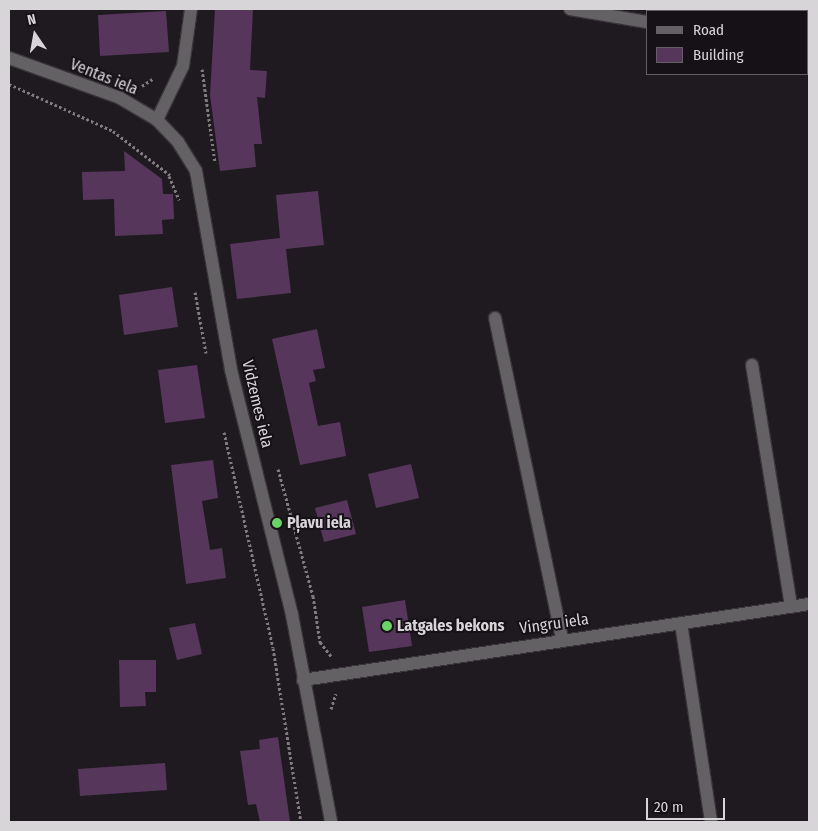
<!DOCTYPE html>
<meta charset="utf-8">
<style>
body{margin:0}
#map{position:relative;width:818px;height:831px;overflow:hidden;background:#1f1a20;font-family:"Fira Sans Condensed",sans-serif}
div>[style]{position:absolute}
.building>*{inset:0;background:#56365a}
.path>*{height:3px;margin-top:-1.5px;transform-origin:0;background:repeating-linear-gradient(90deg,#7f7b7f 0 2.5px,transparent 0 5px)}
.roads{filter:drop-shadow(1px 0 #39343a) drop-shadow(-1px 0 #39343a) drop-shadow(0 1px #39343a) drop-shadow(0 -1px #39343a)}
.minor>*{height:12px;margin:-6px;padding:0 6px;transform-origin:6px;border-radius:6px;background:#646164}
.dots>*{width:14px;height:14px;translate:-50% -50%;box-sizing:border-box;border:2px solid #161116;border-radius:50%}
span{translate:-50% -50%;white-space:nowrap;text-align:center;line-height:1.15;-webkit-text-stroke:4px #161116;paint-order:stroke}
.street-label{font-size:16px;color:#d8d5d8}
.poi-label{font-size:16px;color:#d8d5d8;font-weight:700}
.left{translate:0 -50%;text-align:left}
.frame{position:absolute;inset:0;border:10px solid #d8d5d8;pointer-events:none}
.legend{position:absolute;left:646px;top:10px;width:162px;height:65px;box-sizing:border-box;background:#161116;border:1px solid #645f64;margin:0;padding:6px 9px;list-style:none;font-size:15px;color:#d8d5d8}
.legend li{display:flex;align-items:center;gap:10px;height:25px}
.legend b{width:25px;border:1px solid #645f64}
.north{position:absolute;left:10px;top:10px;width:50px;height:50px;-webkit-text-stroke:4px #161116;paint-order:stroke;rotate:348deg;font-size:14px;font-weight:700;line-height:20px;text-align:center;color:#d8d5d8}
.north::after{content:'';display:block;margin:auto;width:18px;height:22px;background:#d8d5d8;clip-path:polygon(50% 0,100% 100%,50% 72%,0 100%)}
.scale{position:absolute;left:646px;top:798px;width:79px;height:22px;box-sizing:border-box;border:2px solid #d8d5d8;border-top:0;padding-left:6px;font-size:15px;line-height:18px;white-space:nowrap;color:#d8d5d8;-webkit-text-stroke:4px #161116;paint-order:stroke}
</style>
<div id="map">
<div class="building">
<i style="clip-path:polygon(215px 9px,253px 9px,250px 70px,267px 71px,265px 98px,257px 97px,262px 144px,254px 144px,256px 167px,220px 171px,210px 95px)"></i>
<i style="clip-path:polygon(166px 11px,169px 52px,100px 56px,98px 15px)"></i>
<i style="clip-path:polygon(124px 151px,162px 179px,163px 194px,173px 194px,174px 219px,162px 220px,163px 234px,115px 236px,114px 199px,83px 200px,82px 172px,125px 171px)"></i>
<i style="clip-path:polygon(318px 191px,324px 245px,286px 249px,291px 293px,237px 299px,230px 244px,280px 238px,276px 195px)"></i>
<i style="clip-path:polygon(172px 287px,178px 327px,124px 335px,119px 295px)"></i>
<i style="clip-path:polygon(317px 329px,325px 368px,313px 370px,316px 381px,309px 383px,318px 426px,340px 422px,346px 456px,300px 465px,272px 339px)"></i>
<i style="clip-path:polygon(197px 365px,205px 418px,165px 423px,158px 370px)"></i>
<i style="clip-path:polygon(213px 460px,218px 498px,202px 501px,210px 550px,222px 548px,226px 578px,186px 584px,171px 465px)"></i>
<i style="clip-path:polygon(411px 464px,419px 498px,376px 508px,368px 474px)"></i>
<i style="clip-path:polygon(347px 500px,356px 534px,324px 542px,315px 508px)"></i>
<i style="clip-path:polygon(405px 600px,412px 646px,369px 652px,362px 607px)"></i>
<i style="clip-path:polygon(195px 623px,202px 654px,177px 660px,169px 628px)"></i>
<i style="clip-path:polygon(119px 660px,156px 660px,156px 692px,145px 692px,146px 706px,120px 707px)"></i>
<i style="clip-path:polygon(278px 737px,290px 822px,260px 822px,256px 804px,248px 805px,240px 751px,260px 749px,259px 740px)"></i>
<i style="clip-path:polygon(165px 763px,167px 790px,80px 796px,78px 769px)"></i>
</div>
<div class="path">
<i style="left:202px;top:69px;width:95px;rotate:82.1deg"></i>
<i style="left:9px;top:84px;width:114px;rotate:24.3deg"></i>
<i style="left:113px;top:131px;width:72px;rotate:37.7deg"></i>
<i style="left:142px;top:86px;width:14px;rotate:-34deg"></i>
<i style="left:169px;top:176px;width:26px;rotate:67deg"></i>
<i style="left:195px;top:292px;width:62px;rotate:79.8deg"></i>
<i style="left:224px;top:432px;width:221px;rotate:77.2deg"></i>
<i style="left:273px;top:648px;width:176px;rotate:80.9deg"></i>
<i style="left:278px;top:469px;width:132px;rotate:74.6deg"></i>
<i style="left:313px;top:596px;width:47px;rotate:81.3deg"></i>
<i style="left:320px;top:642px;width:18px;rotate:52deg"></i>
<i style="left:331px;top:709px;width:16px;rotate:-72deg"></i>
</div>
<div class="roads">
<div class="minor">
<i style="left:570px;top:9px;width:78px;rotate:9.6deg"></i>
<i style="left:807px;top:18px;width:2px"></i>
<i style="left:9px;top:58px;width:118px;rotate:19.8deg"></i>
<i style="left:120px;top:98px;width:43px;rotate:30.7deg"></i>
<i style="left:157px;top:120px;width:30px;rotate:46deg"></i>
<i style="left:178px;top:142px;width:34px;rotate:58deg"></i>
<i style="left:196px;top:171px;width:202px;rotate:80deg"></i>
<i style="left:231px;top:370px;width:252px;rotate:76deg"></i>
<i style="left:292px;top:615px;width:211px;rotate:79.3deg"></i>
<i style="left:157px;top:120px;width:60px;rotate:-64.3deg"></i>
<i style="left:183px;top:66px;width:58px;rotate:-82deg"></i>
<i style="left:495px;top:318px;width:328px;rotate:78.2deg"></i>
<i style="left:752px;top:365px;width:245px;rotate:80.8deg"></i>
<i style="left:681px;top:623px;width:201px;rotate:81.4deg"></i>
<i style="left:303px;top:680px;width:512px;rotate:-8.54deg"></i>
</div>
</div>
<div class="dots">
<i style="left:277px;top:523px;background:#68d465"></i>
<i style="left:387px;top:626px;background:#68d465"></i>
</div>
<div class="street-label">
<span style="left:104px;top:77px;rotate:22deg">Ventas iela</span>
<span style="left:257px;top:404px;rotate:77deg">Vidzemes iela</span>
<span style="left:554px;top:624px;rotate:-8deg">Vingru iela</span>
</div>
<div class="poi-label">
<span class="left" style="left:287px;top:523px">Pļavu iela</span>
<span class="left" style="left:397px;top:626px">Latgales bekons</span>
</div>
<div class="frame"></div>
<ul class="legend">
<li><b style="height:6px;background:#646164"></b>Road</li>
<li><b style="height:14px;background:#56365a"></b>Building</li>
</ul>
<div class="north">N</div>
<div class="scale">20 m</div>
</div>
